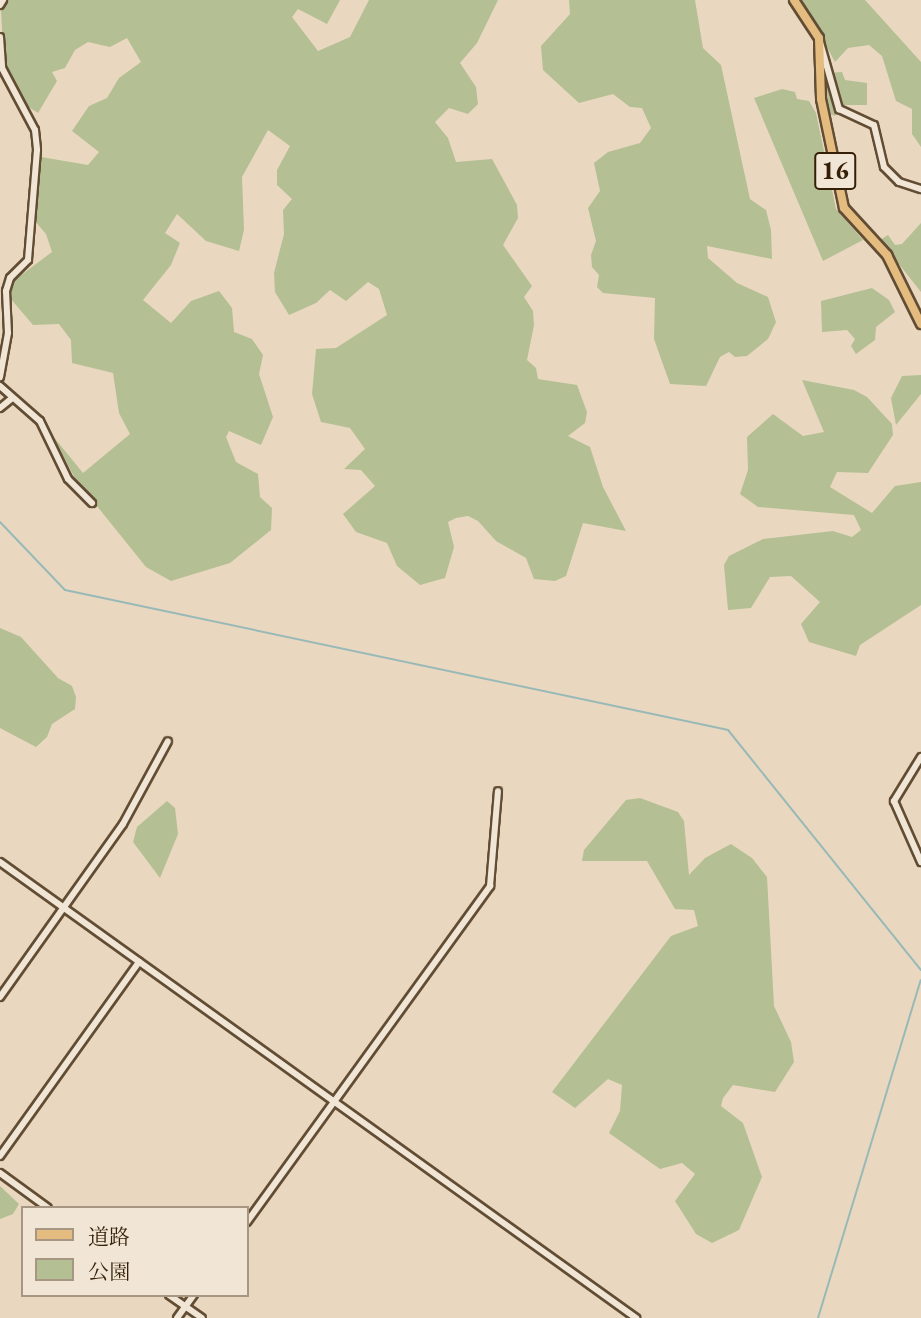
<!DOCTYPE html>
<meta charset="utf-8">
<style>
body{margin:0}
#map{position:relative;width:921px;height:1318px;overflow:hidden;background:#e9d8bf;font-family:"EB Garamond","Noto Serif JP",serif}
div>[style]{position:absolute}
.green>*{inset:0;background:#b4bf94}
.stream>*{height:2px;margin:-1px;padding:0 1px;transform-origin:1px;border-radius:1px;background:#98b9b7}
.roads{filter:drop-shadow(2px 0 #624d34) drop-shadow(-2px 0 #624d34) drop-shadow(0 2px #624d34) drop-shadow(0 -2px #624d34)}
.minor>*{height:6px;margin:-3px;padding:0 3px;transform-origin:3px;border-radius:3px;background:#f1e6d5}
.major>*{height:8px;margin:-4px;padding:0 4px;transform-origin:4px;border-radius:4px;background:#e4bc80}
span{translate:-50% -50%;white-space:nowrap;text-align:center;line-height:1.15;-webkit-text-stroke:6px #f1e6d5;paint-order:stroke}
.shield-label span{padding:2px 5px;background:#f1e6d5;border:2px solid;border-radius:5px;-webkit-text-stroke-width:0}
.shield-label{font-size:26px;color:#351f06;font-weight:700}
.legend{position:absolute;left:21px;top:1206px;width:228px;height:91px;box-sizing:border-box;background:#f1e6d5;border:2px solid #a69682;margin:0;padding:9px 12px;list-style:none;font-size:21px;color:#351f06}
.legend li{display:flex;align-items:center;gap:14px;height:35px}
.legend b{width:35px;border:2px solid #a69682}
</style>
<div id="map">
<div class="green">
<i style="clip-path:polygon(5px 0,340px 0,327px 24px,298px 9px,292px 17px,318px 51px,350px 37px,369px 0,498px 0,477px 43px,460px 63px,476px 87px,478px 104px,468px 114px,449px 108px,435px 122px,448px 138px,456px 162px,492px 159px,517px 205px,518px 218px,503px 245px,532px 286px,524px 297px,533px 311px,534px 325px,527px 360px,536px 368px,538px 379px,577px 385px,587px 412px,585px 423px,568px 436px,590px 447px,603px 487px,626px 531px,583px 523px,566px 576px,555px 581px,534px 579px,526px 558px,496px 541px,478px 521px,468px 516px,456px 518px,448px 522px,454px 547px,445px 578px,420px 585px,397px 566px,387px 543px,356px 532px,343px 514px,375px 486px,361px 470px,344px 469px,365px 449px,350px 428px,321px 422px,312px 394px,316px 349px,336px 348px,387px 315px,379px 289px,368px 282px,346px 301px,330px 290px,316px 303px,289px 315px,275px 292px,274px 273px,284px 234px,283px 210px,292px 199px,277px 185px,277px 170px,290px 146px,268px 130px,242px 177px,244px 230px,239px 251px,206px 241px,177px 214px,165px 233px,180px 243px,171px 265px,143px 300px,171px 323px,191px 301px,219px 291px,232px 308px,234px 332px,252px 339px,263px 355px,259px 374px,273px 417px,261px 445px,229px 431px,226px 437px,236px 462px,258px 474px,260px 497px,272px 508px,271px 530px,230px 563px,171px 581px,146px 567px,76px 480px,52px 435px,83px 473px,130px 434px,119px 413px,113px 373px,72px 363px,71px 340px,59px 324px,33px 325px,10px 298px,12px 282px,52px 252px,46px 234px,34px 220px,33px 170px,41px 157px,88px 165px,99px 152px,72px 131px,89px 106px,107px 98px,119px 78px,141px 62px,127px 38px,110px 47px,88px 42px,75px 50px,65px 68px,52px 72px,57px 81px,38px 113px,27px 106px,4px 67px,1px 11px)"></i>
<i style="clip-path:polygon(569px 0,695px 0,703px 48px,721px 65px,750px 199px,766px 210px,771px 230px,772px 259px,707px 246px,708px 258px,737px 283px,768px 297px,776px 322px,768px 339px,747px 356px,735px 357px,729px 352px,720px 357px,706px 386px,670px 384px,654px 339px,655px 298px,603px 293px,597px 287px,599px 275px,592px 267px,591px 255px,596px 241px,588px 208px,600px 191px,594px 163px,608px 152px,640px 143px,651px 128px,642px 108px,630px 107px,613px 94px,579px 103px,543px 70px,541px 46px,570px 14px)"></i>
<i style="clip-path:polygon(802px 0,865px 0,921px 62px,921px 147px,912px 134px,912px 109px,896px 101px,882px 56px,869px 45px,848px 48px,835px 62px)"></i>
<i style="clip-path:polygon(842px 72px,845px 80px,867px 83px,867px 105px,841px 105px,835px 116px,828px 113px,826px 73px)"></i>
<i style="clip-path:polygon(782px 89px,795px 92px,797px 99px,809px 101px,816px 113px,836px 209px,863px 240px,823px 261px,754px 98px)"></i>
<i style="clip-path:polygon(921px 223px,921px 292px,880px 240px,888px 235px,895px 245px,902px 244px)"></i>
<i style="clip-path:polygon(872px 288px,889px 300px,895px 312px,876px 327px,875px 340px,856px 354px,851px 346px,855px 339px,847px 330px,822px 332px,821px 301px)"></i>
<i style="clip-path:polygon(921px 375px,921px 394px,896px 425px,891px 398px,902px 376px)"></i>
<i style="clip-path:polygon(802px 380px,854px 390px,867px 397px,892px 424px,893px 435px,868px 473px,837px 472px,830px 487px,872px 513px,895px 486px,921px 482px,921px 605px,860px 645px,856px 656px,809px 642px,801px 624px,820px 602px,791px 576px,770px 577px,751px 608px,728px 610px,724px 565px,729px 556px,763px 539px,833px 531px,852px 537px,861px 530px,854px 515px,758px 507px,740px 494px,748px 470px,747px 437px,773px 414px,803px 436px,824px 432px)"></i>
<i style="clip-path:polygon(0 628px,21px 637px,58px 678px,72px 686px,76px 697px,75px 709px,52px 724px,47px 737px,36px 747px,0 728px)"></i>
<i style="clip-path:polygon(640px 798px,678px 812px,684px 821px,689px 875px,705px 858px,731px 844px,752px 858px,767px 877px,774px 1006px,791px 1042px,794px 1062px,775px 1092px,733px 1085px,723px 1098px,721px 1106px,743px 1123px,762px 1177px,739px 1230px,712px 1243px,696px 1234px,675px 1201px,695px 1174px,682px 1163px,660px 1169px,609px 1133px,620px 1111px,622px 1085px,608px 1079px,575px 1108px,552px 1092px,671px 936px,698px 926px,694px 910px,675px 909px,647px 861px,582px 861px,584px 850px,626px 800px)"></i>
<i style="clip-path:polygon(167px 801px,175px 808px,178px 834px,160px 878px,133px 842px,137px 827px)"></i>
<i style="clip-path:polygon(0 1186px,19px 1204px,13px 1214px,0 1219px)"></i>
</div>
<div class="stream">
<i style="left:0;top:522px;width:94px;rotate:46.3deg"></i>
<i style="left:65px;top:590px;width:678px;rotate:11.92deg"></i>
<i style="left:728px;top:730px;width:308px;rotate:51.2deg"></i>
<i style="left:818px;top:1318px;width:353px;rotate:-73.1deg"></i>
</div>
<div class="roads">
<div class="minor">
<i style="left:0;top:5px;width:6px;rotate:-59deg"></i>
<i style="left:0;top:37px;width:31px;rotate:86deg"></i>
<i style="left:2px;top:68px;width:70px;rotate:62deg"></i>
<i style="left:35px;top:130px;width:20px;rotate:84deg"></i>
<i style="left:37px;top:150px;width:110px;rotate:94.7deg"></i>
<i style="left:28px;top:260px;width:25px;rotate:135deg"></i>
<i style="left:10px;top:278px;width:14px;rotate:107deg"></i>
<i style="left:6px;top:291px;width:42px;rotate:87.3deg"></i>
<i style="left:8px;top:333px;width:45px;rotate:100.3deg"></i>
<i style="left:820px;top:42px;width:70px;rotate:74.2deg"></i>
<i style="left:839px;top:109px;width:38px;rotate:25deg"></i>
<i style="left:874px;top:125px;width:43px;rotate:76.6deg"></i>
<i style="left:884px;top:167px;width:21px;rotate:45deg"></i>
<i style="left:899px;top:182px;width:23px;rotate:18deg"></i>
<i style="left:0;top:386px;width:53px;rotate:41.2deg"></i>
<i style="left:40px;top:421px;width:64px;rotate:64.2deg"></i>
<i style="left:68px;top:479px;width:34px;rotate:45deg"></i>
<i style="left:0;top:408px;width:14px;rotate:-39deg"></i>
<i style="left:921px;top:757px;width:52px;rotate:121.5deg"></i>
<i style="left:894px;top:801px;width:67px;rotate:66.1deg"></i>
<i style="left:0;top:862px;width:783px;rotate:35.64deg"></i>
<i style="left:0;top:997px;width:212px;rotate:-54.6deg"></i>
<i style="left:123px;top:824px;width:94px;rotate:-61.5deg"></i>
<i style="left:0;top:1156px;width:239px;rotate:-54.4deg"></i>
<i style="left:0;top:1173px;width:59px;rotate:36.1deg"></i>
<i style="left:247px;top:1222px;width:415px;rotate:-54.1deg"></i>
<i style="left:490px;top:886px;width:95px;rotate:-85.2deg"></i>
<i style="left:169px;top:1295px;width:40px;rotate:34.9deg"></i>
<i style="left:177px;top:1318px;width:29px;rotate:-54deg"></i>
</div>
<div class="major">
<i style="left:794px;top:0;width:45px;rotate:56.7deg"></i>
<i style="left:819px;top:38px;width:61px;rotate:88.1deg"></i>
<i style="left:821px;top:99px;width:111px;rotate:78.1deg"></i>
<i style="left:844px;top:208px;width:64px;rotate:47.5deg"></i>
<i style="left:887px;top:255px;width:77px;rotate:63.8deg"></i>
</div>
</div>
<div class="shield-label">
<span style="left:835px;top:171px">16</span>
</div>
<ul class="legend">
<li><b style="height:9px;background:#e4bc80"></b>道路</li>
<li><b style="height:19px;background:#b4bf94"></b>公園</li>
</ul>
</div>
